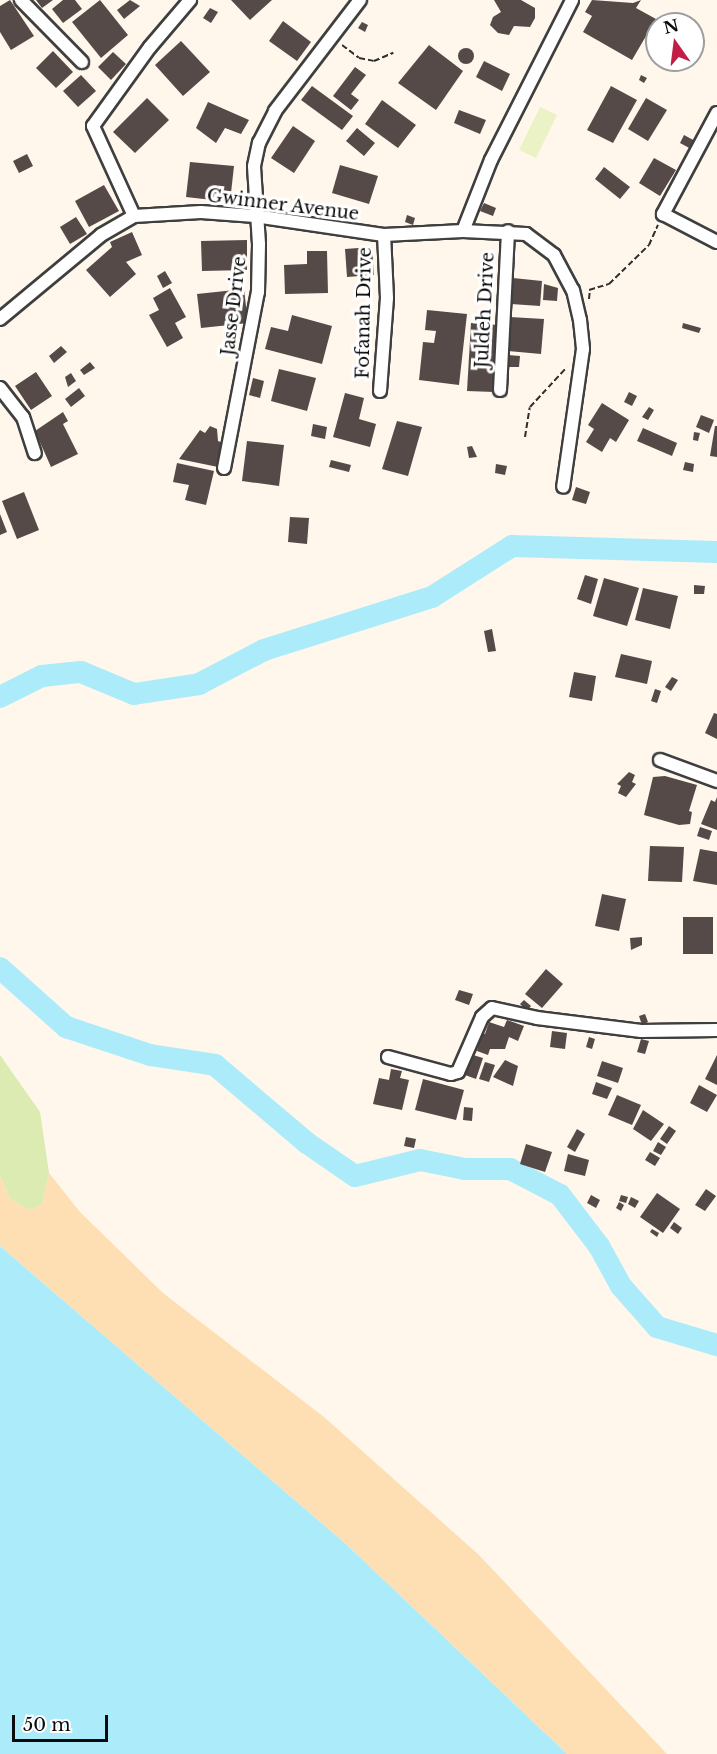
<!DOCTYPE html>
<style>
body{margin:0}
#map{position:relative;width:717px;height:1754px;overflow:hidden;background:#fff7eb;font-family:"Libre Baskerville",serif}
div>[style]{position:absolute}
.green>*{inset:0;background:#dbebb2}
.sand>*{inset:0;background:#fedfb4}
.pitch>*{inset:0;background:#ebf2c5}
.water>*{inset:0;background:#acecfa}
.river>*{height:22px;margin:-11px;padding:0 11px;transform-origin:11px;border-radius:11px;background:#acecfa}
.building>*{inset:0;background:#554a48}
.round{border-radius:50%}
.path>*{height:2px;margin-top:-1px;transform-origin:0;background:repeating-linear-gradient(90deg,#2e2e2e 0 6px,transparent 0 9px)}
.roads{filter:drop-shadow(2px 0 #3f3f3f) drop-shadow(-2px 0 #3f3f3f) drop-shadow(0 2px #3f3f3f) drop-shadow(0 -2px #3f3f3f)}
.street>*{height:12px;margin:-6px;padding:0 6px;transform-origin:6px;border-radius:6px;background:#fff}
span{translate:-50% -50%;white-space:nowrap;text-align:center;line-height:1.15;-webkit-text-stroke:6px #fff;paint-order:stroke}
.street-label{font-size:18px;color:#0c0c0c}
.north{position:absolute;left:645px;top:12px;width:60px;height:60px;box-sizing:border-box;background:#fff;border:2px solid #9e9e9e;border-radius:50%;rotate:346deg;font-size:16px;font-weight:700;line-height:24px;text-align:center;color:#0c0c0c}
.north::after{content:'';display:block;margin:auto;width:21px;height:27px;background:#c31c45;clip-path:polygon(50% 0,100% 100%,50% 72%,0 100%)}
.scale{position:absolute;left:12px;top:1715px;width:96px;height:27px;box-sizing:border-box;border:3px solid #0c0c0c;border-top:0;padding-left:8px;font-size:18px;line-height:21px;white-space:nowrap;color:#0c0c0c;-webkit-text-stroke:4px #fff;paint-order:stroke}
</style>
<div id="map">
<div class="green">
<i style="clip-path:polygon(0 1055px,40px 1112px,49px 1173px,42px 1205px,29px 1210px,10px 1199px,0 1176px)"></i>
</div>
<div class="sand">
<i style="clip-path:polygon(49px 1173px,80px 1212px,163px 1293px,324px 1417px,478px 1554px,667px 1754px,567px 1754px,348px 1546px,0 1246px,0 1176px,10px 1199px,29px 1210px,42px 1205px)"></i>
</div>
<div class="pitch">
<i style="clip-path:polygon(540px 107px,557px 115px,536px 158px,519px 150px)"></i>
</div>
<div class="water">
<i style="clip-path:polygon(0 1246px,348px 1546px,567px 1754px,0 1754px)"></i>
</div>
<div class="river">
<i style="left:0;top:697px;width:47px;rotate:-26.6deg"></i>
<i style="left:42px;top:676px;width:39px;rotate:-6deg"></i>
<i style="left:81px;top:672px;width:57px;rotate:22.5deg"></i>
<i style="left:134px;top:694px;width:66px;rotate:-8.7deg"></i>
<i style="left:199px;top:684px;width:73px;rotate:-27.6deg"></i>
<i style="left:264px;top:650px;width:176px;rotate:-17.5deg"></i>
<i style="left:432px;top:597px;width:95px;rotate:-32.5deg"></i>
<i style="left:512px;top:546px;width:205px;rotate:1.7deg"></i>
<i style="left:0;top:968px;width:89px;rotate:41.8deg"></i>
<i style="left:66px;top:1027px;width:89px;rotate:18.4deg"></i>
<i style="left:150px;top:1055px;width:66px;rotate:8.7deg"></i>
<i style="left:215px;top:1065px;width:121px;rotate:40.3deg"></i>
<i style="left:307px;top:1143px;width:58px;rotate:34.5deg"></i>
<i style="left:355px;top:1176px;width:67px;rotate:-13.8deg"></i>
<i style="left:420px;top:1160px;width:46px;rotate:11.3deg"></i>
<i style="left:465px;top:1169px;width:45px"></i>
<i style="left:510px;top:1169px;width:56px;rotate:27.5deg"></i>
<i style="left:560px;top:1195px;width:64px;rotate:52.6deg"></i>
<i style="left:599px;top:1246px;width:46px;rotate:61.2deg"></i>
<i style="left:621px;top:1286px;width:55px;rotate:48.7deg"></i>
<i style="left:657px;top:1327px;width:63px;rotate:16.7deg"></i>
</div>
<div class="building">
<i style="clip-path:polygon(10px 0,34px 36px,11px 50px,0 32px,0 6px)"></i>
<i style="clip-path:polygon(36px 0,53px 0,42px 8px)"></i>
<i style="clip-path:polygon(63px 0,75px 0,82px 9px,63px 23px,52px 9px)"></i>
<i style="clip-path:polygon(100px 0,128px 35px,101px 58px,72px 22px)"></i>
<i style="clip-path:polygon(130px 0,140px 6px,124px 19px,117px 10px)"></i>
<i style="clip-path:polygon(231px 0,272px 0,250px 20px)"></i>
<i style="clip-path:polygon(494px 0,521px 0,535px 8px,535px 18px,530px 27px,514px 26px,509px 35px,498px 33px,490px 25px,493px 17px,501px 12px)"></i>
<i style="clip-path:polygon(592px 0,633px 3px,641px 0,636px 8px,656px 19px,632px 60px,583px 32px,592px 16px,585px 12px)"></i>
<i style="clip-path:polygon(210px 8px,218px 12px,211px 23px,203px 18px)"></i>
<i style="clip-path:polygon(283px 21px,311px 42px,297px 61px,269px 41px)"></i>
<i style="clip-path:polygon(362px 22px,368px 25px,365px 32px,358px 28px)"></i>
<i style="clip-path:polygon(181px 41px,210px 72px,183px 96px,155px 65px)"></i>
<i style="clip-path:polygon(429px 45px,463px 71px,436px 110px,398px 83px)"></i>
<i class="round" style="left:458px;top:48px;width:16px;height:16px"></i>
<i style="clip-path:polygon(53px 51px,73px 72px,56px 88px,36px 68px)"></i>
<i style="clip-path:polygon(113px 52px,126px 64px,111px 80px,98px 67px)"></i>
<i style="clip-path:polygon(484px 61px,510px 74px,502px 91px,476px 77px)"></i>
<i style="clip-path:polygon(355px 67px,366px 75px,351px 94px,359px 100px,351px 110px,333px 96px)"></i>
<i style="clip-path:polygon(81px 75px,96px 91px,78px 107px,63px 91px)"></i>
<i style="clip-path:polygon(641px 75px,647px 78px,644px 83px,639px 80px)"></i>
<i style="clip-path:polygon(312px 86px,353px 116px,342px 130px,301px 100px)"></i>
<i style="clip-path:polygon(611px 86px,637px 100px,613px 143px,587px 130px)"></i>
<i style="clip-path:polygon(147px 98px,169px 120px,135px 153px,113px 132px)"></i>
<i style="clip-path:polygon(646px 98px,667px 110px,648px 141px,628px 129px)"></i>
<i style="clip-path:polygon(382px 100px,416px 125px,398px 148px,365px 124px)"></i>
<i style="clip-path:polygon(208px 102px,249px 120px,241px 134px,225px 128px,216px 143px,196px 128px)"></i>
<i style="clip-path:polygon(459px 110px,486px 120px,480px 134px,454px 123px)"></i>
<i style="clip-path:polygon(293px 126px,315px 141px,294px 173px,271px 158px)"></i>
<i style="clip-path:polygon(357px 128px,375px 143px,364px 156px,346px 141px)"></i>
<i style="clip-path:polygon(684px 135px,697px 142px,693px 150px,680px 143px)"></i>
<i style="clip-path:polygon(27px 154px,33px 166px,19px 173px,13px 161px)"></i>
<i style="clip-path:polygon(654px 158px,676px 170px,660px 196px,639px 183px)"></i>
<i style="clip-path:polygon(190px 162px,234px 166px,230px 202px,186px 197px)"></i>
<i style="clip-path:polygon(340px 165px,378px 176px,369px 204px,332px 193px)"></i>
<i style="clip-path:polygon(604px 167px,630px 187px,620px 199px,595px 179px)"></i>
<i style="clip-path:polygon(104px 185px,119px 211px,89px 227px,75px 201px)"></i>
<i style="clip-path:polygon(484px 203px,496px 208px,493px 216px,480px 211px)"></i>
<i style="clip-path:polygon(407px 215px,415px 218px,413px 225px,405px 222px)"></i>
<i style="clip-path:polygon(76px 217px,87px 234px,70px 244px,60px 227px)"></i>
<i style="clip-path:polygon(132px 232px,142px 255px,126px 262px,136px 274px,110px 297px,86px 270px,112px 247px,110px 242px)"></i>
<i style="clip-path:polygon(247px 240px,247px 270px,202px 271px,201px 241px)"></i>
<i style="clip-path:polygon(372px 247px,374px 275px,347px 277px,345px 249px)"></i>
<i style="clip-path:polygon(307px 251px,327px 251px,328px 293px,285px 294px,284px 265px,307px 264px)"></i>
<i style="clip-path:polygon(165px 271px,172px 283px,163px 288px,157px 276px)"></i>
<i style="clip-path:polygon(513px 278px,542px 281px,540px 306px,511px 304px)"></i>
<i style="clip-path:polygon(544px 284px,558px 288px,557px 301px,543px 300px)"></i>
<i style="clip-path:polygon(170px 288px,186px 317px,175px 323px,183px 338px,167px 347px,149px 315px,159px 310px,153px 298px)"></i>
<i style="clip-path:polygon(244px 289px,248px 323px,201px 328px,197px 294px)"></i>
<i style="clip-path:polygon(427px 310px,467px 314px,459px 385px,419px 380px,423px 342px,434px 343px,436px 331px,425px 330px)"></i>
<i style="clip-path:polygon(292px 315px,332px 326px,322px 364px,265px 349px,271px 327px,288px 331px)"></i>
<i style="clip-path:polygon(510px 317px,544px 319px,541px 354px,507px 351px)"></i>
<i style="clip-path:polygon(471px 323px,498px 325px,494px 392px,467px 391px)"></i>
<i style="clip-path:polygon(683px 323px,701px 328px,699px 333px,682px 328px)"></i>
<i style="clip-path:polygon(61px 346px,67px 352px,54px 363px,49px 356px)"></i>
<i style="clip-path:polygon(508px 355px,520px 356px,519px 367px,508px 367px)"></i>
<i style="clip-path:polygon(90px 362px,95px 368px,84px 375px,80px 370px)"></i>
<i style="clip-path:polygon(279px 369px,316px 378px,307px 411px,271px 401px)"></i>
<i style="clip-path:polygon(36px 372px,52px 396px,31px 410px,15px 386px)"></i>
<i style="clip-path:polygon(71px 373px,76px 381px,68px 387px,65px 377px)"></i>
<i style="clip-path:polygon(253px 378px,264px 381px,260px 398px,249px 395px)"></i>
<i style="clip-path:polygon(79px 388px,85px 396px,71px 407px,65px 399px)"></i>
<i style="clip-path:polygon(629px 392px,637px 396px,632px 406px,624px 402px)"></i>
<i style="clip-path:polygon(345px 393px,364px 398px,359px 419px,376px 424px,370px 447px,333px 437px)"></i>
<i style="clip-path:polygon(602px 403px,629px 420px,616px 442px,610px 438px,602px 452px,586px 442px,594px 429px,588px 425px)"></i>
<i style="clip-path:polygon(649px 407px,654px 410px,648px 420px,642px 417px)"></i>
<i style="clip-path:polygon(63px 412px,68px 421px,63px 424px,78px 454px,51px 467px,35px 431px)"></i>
<i style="clip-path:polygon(701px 415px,714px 420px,709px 433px,696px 427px)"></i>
<i style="clip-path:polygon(397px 421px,422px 427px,408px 476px,382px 469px)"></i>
<i style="clip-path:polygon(313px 424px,327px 427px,325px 439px,311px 436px)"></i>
<i style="clip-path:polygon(210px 426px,217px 429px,218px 441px,223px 443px,218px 467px,179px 459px,200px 430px,205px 433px)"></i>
<i style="clip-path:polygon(715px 426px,717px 426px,717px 457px,710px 456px)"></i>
<i style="clip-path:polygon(643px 428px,677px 443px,672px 456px,637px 441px)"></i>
<i style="clip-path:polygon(694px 432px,700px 433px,698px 441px,693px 440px)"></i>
<i style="clip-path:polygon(247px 441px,284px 445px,279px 486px,242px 481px)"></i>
<i style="clip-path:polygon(472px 446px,477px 457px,469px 458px,467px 447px)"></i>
<i style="clip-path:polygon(331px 460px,351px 465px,349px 472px,329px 467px)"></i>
<i style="clip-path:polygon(685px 462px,694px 464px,693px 472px,683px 470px)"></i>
<i style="clip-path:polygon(177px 463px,214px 471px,206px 505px,185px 500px,189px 485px,173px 482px)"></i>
<i style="clip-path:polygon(496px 464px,507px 466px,505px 475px,495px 473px)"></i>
<i style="clip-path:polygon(576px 487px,590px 492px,586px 504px,572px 500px)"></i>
<i style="clip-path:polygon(24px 492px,39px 530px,17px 539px,2px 501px)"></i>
<i style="clip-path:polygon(0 514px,7px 532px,0 535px)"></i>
<i style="clip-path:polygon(290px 517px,309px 518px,307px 544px,288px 542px)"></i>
<i style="clip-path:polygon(585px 575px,598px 579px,591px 604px,577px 599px)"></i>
<i style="clip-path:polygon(604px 578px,639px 588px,627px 626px,593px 616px)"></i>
<i style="clip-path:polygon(694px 585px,705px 586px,704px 594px,694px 594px)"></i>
<i style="clip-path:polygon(643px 588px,678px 596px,670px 629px,635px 620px)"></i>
<i style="clip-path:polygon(492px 629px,496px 651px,488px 652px,484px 631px)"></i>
<i style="clip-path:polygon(621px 654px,652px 661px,647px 684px,615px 677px)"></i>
<i style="clip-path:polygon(574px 672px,596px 676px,592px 701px,569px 697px)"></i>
<i style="clip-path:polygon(672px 677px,678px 680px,671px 691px,665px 687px)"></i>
<i style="clip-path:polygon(655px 689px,661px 691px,657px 703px,651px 701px)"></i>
<i style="clip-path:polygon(714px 713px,717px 714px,717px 739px,705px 733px)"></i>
<i style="clip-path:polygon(629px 772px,635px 775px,632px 782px,636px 784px,626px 797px,618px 793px,621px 786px,617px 784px)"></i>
<i style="clip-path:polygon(665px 776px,697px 785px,689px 811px,692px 812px,690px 824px,679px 825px,644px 815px,653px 777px)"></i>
<i style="clip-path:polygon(717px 797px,717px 830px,701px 824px,711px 800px,715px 802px)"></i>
<i style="clip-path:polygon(700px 827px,712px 831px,709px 840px,697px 836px)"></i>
<i style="clip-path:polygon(650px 846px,684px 847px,682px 882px,648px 881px)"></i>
<i style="clip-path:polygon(700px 849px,717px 852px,717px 885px,693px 881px)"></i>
<i style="clip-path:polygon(602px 894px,626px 899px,619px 931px,595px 926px)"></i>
<i style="clip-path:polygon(683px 917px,713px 917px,713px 954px,683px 954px)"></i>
<i style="clip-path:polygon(642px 937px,642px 945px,631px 950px,630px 938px)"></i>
<i style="clip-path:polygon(546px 969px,563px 984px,542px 1008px,525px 994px)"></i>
<i style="clip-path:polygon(459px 990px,473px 994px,469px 1005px,455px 1000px)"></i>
<i style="clip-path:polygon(524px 1000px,531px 1006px,527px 1011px,520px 1004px)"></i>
<i style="clip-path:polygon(645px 1014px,648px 1022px,642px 1025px,639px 1016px)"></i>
<i style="clip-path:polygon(507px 1020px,524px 1026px,518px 1041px,509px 1037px,505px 1049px,490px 1049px,488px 1055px,477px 1051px,480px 1032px,485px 1034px,489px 1022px,504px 1027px)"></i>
<i style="clip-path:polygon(552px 1031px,567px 1033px,565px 1049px,550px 1047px)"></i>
<i style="clip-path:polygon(589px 1037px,595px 1039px,592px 1049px,586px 1047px)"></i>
<i style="clip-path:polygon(641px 1039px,649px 1041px,645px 1054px,637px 1052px)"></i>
<i style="clip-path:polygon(473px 1055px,483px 1058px,476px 1079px,465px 1075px)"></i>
<i style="clip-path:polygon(717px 1055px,717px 1085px,705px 1079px)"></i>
<i style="clip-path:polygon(505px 1060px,518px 1066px,513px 1086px,493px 1077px)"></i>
<i style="clip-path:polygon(602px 1061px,623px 1068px,618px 1083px,597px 1076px)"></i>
<i style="clip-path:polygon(485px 1062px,495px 1065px,489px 1082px,479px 1079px)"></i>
<i style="clip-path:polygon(391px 1069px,402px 1071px,400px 1078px,409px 1080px,402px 1110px,373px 1104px,379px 1078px,389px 1080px)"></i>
<i style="clip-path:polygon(423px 1079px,464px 1090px,456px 1120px,415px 1110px)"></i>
<i style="clip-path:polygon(596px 1082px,612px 1088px,607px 1099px,592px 1094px)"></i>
<i style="clip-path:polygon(699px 1085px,717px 1095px,707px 1112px,690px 1103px)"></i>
<i style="clip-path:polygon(617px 1095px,641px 1105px,632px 1125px,608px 1115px)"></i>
<i style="clip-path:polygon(464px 1107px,473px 1108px,472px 1121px,463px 1120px)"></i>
<i style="clip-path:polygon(643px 1110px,664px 1124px,651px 1141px,633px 1129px)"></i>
<i style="clip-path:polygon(669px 1126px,676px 1131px,667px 1144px,660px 1139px)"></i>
<i style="clip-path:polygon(577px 1129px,585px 1134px,575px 1152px,567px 1147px)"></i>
<i style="clip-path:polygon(406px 1137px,416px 1139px,414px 1148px,404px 1146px)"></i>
<i style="clip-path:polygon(658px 1142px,666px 1147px,661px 1155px,653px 1151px)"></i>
<i style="clip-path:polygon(526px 1144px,552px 1152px,545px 1172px,520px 1164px)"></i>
<i style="clip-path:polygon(650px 1152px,660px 1158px,655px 1166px,645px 1160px)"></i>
<i style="clip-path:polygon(568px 1154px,589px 1160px,585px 1176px,564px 1171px)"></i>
<i style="clip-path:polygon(706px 1189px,716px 1196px,705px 1211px,695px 1205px)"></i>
<i style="clip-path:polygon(657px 1193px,680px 1209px,663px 1233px,640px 1217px)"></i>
<i style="clip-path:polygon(591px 1195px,600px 1200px,596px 1208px,587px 1203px)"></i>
<i style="clip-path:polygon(621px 1195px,628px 1197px,626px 1203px,619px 1201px)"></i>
<i style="clip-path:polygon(631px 1197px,639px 1201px,635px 1208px,628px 1204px)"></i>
<i style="clip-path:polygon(619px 1202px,624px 1205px,621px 1211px,616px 1208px)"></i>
<i style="clip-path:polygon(674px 1222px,682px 1228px,678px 1234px,670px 1228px)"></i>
<i style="clip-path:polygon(652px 1229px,659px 1233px,657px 1237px,650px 1232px)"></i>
</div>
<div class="path">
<i style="left:342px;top:45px;width:21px;rotate:37deg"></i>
<i style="left:359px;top:58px;width:15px;rotate:11deg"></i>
<i style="left:374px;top:61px;width:21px;rotate:-23deg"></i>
<i style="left:589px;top:290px;width:21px;rotate:-17deg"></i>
<i style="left:609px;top:284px;width:56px;rotate:-44.3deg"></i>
<i style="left:649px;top:245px;width:22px;rotate:-66deg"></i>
<i style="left:589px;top:299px;width:10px;rotate:-84deg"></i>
<i style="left:525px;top:437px;width:30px;rotate:-81deg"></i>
<i style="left:530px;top:407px;width:54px;rotate:-47.2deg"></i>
</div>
<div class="roads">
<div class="street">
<i style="left:21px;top:0;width:87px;rotate:45.5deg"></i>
<i style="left:717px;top:113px;width:115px;rotate:118.1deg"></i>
<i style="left:663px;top:214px;width:61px;rotate:27.4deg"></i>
<i style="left:134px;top:216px;width:99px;rotate:-114.5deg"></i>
<i style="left:93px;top:126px;width:97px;rotate:-54.2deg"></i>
<i style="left:150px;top:47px;width:62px;rotate:-49.6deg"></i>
<i style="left:463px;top:231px;width:76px;rotate:-68.5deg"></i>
<i style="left:491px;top:160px;width:179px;rotate:-63.1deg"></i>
<i style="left:0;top:319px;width:131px;rotate:-39.7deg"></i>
<i style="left:101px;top:235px;width:38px;rotate:-30deg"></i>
<i style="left:134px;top:216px;width:67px;rotate:-3.4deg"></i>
<i style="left:201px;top:212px;width:54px;rotate:4.2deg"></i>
<i style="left:255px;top:216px;width:130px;rotate:8.4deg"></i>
<i style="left:384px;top:235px;width:79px;rotate:-2.9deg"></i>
<i style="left:463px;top:231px;width:63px;rotate:2.7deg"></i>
<i style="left:526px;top:234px;width:35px;rotate:37deg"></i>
<i style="left:554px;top:255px;width:40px;rotate:62deg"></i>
<i style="left:573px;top:290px;width:31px;rotate:77deg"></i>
<i style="left:580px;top:320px;width:29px;rotate:84deg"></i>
<i style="left:583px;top:349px;width:139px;rotate:98.2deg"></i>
<i style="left:0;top:388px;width:37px;rotate:52deg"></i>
<i style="left:23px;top:417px;width:38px;rotate:72deg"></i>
<i style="left:500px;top:390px;width:159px;rotate:-87.1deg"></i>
<i style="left:380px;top:391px;width:93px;rotate:-85.7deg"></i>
<i style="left:387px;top:298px;width:63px;rotate:-92.7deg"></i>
<i style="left:224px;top:468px;width:179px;rotate:-79.1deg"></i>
<i style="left:258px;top:292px;width:48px;rotate:-88.8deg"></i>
<i style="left:259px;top:244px;width:78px;rotate:-93.7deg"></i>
<i style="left:254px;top:166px;width:24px;rotate:-78deg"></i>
<i style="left:259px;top:143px;width:36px;rotate:-63deg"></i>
<i style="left:275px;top:111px;width:140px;rotate:-52.6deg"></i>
<i style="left:660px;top:760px;width:61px;rotate:20.2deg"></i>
<i style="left:388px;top:1057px;width:65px;rotate:15.1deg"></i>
<i style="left:451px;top:1074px;width:7px;rotate:-16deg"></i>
<i style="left:458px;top:1072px;width:60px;rotate:-66.4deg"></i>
<i style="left:482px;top:1017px;width:13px;rotate:-42deg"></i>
<i style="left:492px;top:1008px;width:46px;rotate:12.5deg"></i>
<i style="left:537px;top:1018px;width:105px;rotate:7.1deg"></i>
<i style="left:641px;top:1031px;width:76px;rotate:-0.8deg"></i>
</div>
</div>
<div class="street-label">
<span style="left:283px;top:205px;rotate:7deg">Gwinner Avenue</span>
<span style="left:234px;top:306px;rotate:-83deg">Jasse Drive</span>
<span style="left:485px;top:310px;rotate:-87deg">Juldeh Drive</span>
<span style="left:364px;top:313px;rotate:-89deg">Fofanah Drive</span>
</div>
<div class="north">N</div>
<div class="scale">50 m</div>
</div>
